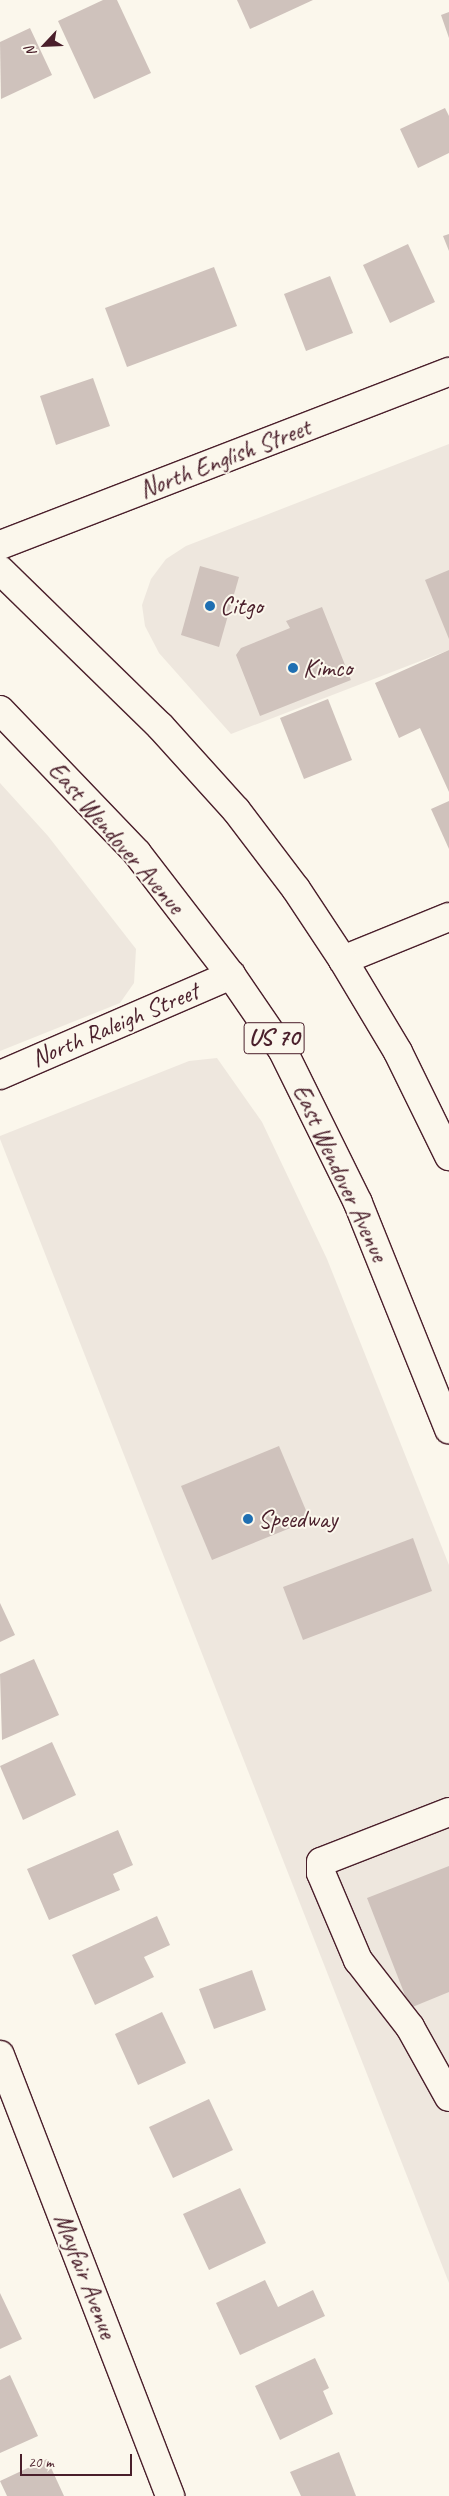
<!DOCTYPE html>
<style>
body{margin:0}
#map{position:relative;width:449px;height:2496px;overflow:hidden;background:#fbf7ec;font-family:Caveat,sans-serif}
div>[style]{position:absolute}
.built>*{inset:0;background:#eee7de}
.building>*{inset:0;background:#cfc2bc}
.roads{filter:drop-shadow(1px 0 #4a1f2b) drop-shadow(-1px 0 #4a1f2b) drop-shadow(0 1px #4a1f2b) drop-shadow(0 -1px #4a1f2b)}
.minor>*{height:28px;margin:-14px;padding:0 14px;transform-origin:14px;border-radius:14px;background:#fbf7ec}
.highway>*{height:28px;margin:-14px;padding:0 14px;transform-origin:14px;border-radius:14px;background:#fbf7ec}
.dots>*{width:14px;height:14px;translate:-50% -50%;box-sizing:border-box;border:2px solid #fbf7ec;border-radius:50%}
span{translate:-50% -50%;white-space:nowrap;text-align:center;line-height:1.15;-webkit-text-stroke:4px #fbf7ec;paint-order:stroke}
.shield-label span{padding:1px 4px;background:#fbf7ec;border:1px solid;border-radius:4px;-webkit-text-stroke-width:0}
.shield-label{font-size:24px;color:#4a1f2b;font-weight:700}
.street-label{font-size:25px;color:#4a1f2b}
.poi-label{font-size:25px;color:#4a1f2b}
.left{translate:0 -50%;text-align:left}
.north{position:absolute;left:20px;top:20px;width:50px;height:50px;-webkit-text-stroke:4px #fbf7ec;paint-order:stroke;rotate:245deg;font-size:14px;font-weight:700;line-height:20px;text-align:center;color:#4a1f2b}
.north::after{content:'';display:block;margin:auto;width:18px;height:22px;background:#4a1f2b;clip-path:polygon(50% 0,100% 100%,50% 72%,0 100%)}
.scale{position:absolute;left:20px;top:2454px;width:112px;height:22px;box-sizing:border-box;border:2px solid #4a1f2b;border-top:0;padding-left:6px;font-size:15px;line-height:18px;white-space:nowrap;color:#4a1f2b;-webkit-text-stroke:4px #fbf7ec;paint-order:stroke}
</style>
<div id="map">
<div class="built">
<i style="clip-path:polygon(449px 444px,449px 650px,231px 734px,159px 653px,145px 626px,142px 605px,151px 579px,166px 559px,186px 546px)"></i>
<i style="clip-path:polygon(0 783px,48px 836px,136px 949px,134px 983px,120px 1003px,0 1051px)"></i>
<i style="clip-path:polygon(217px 1058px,262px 1122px,327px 1259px,449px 1565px,449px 2283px,0 1139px,0 1136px,189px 1061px)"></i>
</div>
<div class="building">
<i style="clip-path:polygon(103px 0,117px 0,151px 73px,94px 99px,58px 21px)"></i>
<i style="clip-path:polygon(237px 0,313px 0,250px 29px)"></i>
<i style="clip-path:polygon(449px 12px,449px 38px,441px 15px)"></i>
<i style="clip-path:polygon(30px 28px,52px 75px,1px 99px,0 42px)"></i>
<i style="clip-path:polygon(445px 108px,449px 116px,449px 153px,418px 168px,400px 129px)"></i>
<i style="clip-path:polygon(449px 234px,449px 251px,443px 236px)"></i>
<i style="clip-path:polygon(408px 244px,435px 302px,390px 323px,363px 265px)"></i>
<i style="clip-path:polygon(214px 267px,237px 326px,127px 367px,105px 308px)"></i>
<i style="clip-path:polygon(330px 276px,353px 333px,306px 351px,284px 294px)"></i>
<i style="clip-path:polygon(93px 378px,110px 426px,56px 445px,40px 396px)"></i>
<i style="clip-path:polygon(200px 566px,239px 577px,219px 647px,181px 635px)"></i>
<i style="clip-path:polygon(449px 570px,449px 639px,425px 580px)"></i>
<i style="clip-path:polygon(322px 607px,351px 680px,260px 716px,236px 655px,241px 648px,290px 628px,286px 621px)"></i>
<i style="clip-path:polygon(449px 650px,449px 792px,420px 728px,399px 738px,375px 683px)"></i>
<i style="clip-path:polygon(328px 699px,352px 760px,304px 779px,280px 718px)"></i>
<i style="clip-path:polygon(449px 801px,449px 849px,431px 809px)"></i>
<i style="clip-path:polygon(279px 1446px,310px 1520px,212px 1560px,181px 1486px)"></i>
<i style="clip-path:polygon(413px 1538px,432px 1591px,303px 1640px,283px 1587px)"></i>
<i style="clip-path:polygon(0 1603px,15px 1635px,0 1642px)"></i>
<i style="clip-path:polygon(34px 1659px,59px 1715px,2px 1740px,0 1674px)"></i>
<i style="clip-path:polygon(52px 1742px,76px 1795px,23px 1820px,0 1766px)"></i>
<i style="clip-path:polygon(118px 1830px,133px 1865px,113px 1874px,120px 1890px,49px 1920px,27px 1869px)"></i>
<i style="clip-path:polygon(449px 1866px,449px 1992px,410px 2008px,367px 1898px)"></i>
<i style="clip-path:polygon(157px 1916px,170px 1945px,144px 1957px,154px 1977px,95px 2005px,72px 1955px)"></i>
<i style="clip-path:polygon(252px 1970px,266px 2010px,214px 2029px,199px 1989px)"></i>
<i style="clip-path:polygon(162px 2012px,186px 2063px,138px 2085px,115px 2034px)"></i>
<i style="clip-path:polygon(209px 2099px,233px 2150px,173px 2178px,149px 2127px)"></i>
<i style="clip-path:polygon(240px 2188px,266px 2243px,209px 2270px,183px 2214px)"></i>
<i style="clip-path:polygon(265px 2280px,278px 2307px,313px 2290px,325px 2316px,240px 2355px,216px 2303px)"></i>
<i style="clip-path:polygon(0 2293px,22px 2339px,0 2349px)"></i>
<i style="clip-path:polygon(315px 2358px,329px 2388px,323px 2391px,333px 2414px,280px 2440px,255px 2386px)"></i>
<i style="clip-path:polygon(10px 2375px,38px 2436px,0 2453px,0 2380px)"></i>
<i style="clip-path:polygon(339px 2452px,356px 2496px,301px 2496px,290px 2472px)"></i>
<i style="clip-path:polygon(47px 2459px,64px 2496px,7px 2496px,0 2481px)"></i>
</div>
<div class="roads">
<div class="minor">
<i style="left:0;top:545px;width:481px;rotate:-21.1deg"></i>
<i style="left:343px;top:960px;width:114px;rotate:-22.1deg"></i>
<i style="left:0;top:1075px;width:252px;rotate:-23.4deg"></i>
<i style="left:449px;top:1812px;width:137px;rotate:158.7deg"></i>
<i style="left:321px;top:1862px;width:11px;rotate:90deg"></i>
<i style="left:321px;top:1873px;width:95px;rotate:67deg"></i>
<i style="left:358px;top:1960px;width:85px;rotate:52.2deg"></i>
<i style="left:410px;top:2027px;width:80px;rotate:60.9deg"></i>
<i style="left:0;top:2055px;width:473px;rotate:68.9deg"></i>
</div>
<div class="highway">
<i style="left:0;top:570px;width:223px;rotate:44.3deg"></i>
<i style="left:160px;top:726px;width:113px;rotate:47.9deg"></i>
<i style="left:236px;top:810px;width:99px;rotate:52.8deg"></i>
<i style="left:296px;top:889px;width:85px;rotate:56.5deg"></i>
<i style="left:343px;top:960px;width:107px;rotate:59.1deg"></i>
<i style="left:398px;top:1052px;width:116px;rotate:63.9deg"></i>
<i style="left:0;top:710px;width:198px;rotate:46.2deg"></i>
<i style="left:137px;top:853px;width:154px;rotate:52.4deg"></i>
<i style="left:231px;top:975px;width:92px;rotate:55.6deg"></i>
<i style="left:283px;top:1051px;width:169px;rotate:63.7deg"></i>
<i style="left:358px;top:1203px;width:244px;rotate:68.1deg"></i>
</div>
</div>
<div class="dots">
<i style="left:210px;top:606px;background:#1f6fb2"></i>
<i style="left:293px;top:668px;background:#1f6fb2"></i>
<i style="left:248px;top:1519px;background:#1f6fb2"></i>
</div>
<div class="shield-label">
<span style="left:274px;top:1038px">US 70</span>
</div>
<div class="street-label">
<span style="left:225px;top:459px;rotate:-21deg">North English Street</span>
<span style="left:116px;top:838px;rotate:49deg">East Wendover Avenue</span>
<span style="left:115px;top:1025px;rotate:-23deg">North Raleigh Street</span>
<span style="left:340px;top:1173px;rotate:65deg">East Wendover Avenue</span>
<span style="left:85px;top:2276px;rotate:69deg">Mayfair Avenue</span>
</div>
<div class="poi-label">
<span class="left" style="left:220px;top:606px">Citgo</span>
<span class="left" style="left:303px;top:668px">Kimco</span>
<span class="left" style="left:258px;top:1519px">Speedway</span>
</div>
<div class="north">N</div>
<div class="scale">20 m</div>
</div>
